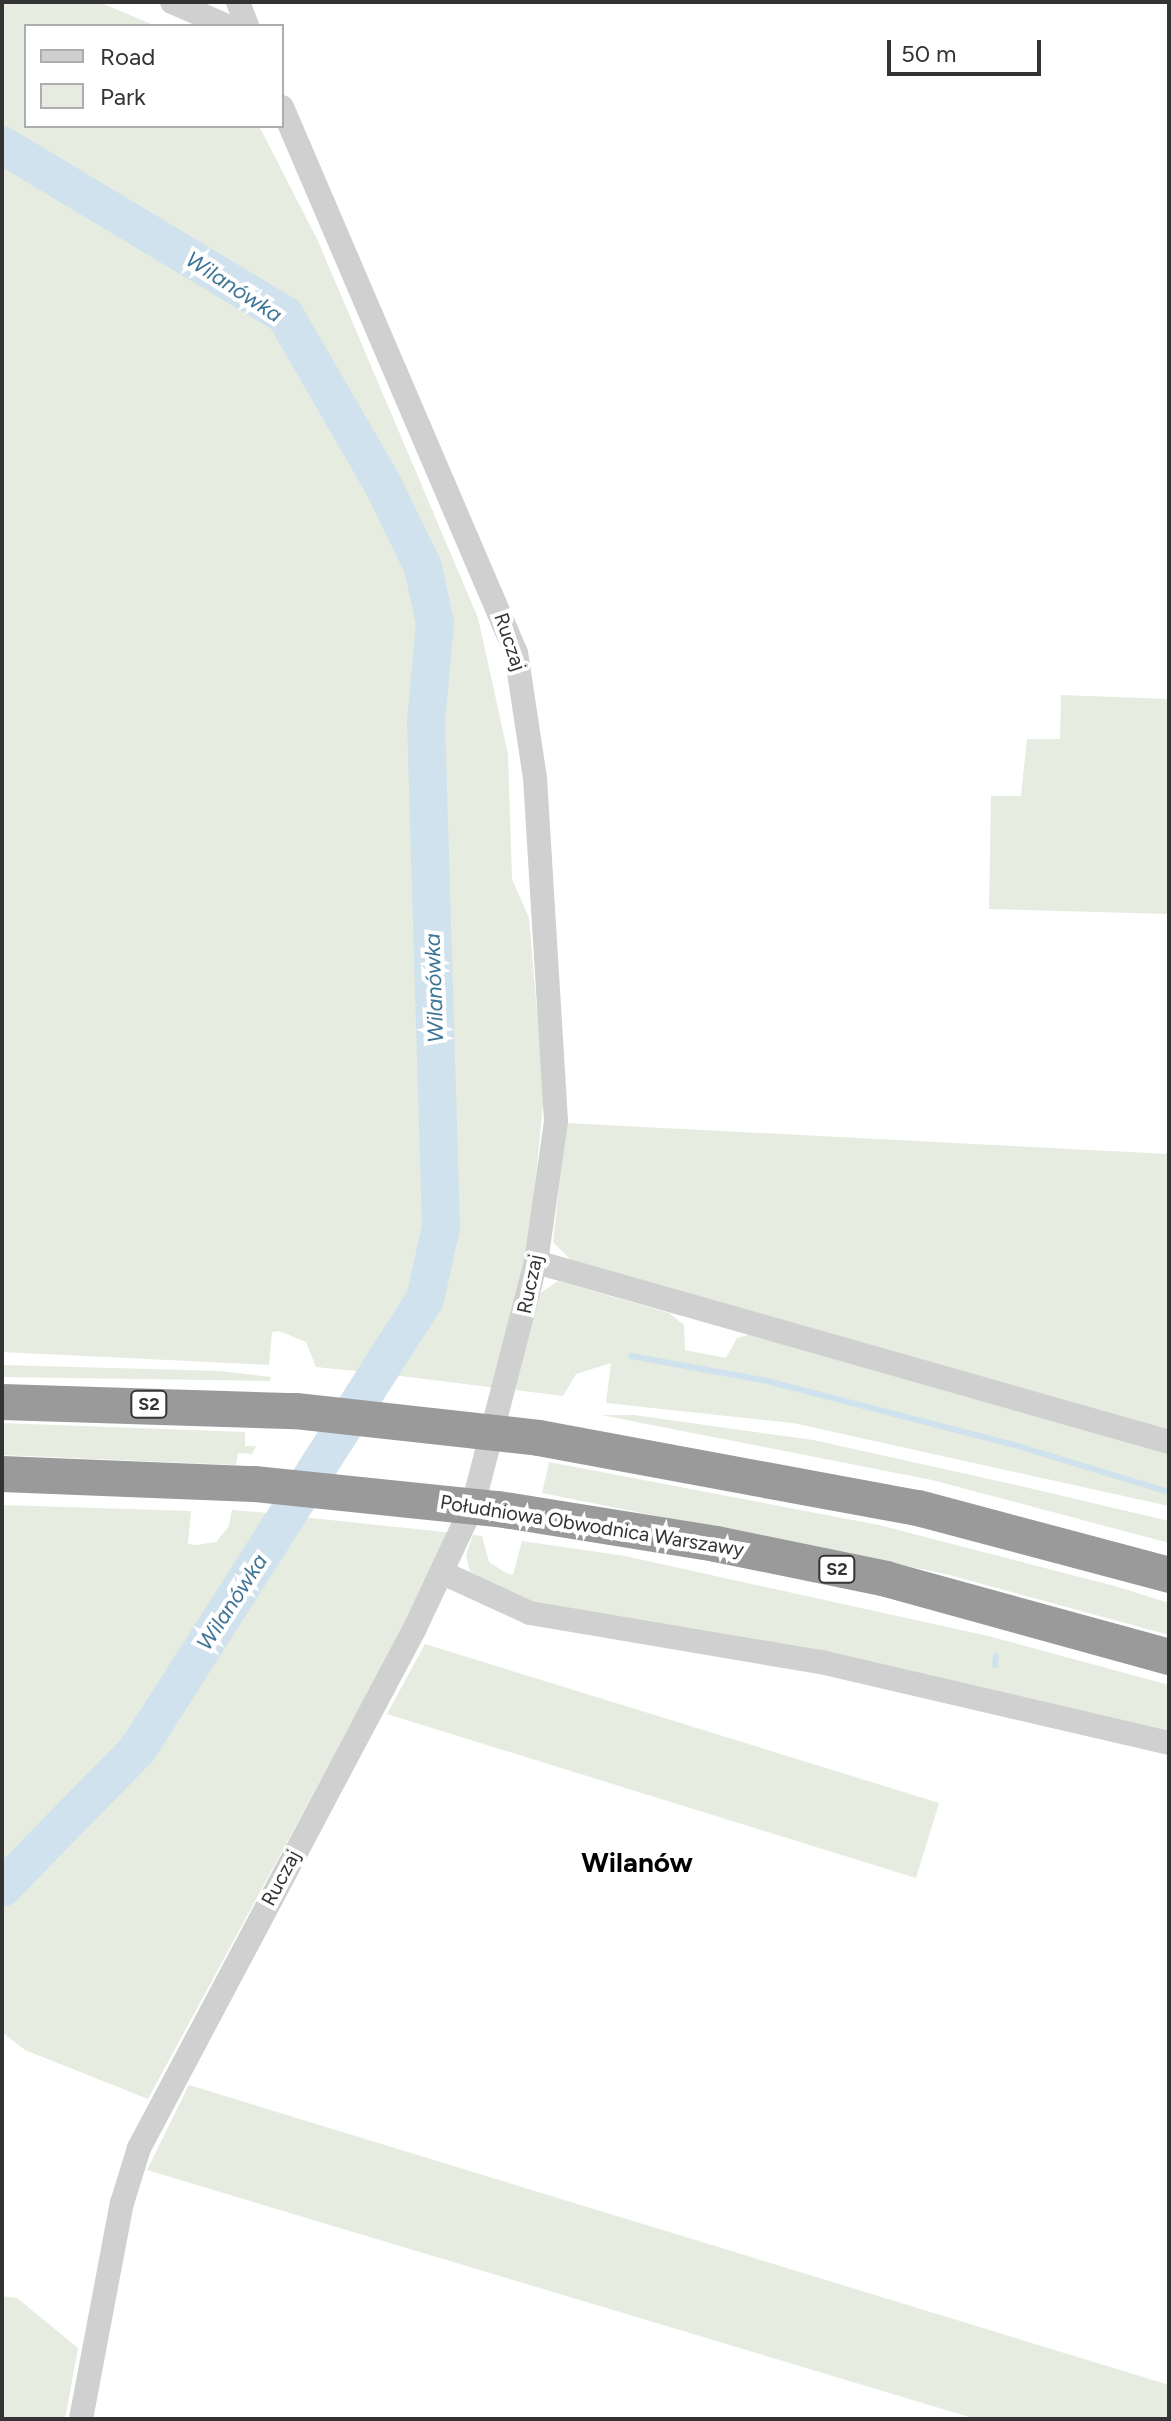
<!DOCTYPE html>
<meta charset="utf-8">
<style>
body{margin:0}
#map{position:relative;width:1171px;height:2421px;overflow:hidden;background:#fff;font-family:Figtree,sans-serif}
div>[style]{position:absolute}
.green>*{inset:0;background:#e6ecdf}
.stream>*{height:6px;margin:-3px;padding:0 3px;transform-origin:3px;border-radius:3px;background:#cfe2ee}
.river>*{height:38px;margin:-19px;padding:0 19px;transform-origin:19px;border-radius:19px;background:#cfe2ee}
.minor>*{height:24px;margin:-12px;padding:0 12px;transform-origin:12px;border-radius:12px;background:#d0d0d0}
.highway>*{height:36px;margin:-18px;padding:0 18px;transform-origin:18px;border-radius:18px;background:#9a9a9a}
.highway-bridge>*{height:36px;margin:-18px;padding:0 18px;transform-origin:18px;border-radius:18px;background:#9a9a9a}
span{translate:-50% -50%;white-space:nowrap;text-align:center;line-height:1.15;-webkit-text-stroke:8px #fff;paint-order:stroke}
.shield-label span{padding:2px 6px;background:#fff;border:2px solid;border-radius:6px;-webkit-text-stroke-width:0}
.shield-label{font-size:18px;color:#333;font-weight:700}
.street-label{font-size:20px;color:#333}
.water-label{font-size:22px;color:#3f7597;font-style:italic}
.district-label{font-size:28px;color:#000;font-weight:700}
.frame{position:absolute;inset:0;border:4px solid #333;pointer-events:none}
.legend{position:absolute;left:24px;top:24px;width:260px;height:104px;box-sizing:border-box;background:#fff;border:2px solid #adadad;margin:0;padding:10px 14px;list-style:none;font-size:24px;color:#333}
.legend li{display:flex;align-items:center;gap:16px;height:40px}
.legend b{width:40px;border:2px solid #adadad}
.scale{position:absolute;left:887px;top:40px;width:154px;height:36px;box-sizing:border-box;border:4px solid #333;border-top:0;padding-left:10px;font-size:24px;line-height:28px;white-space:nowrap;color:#333;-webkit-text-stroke:6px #fff;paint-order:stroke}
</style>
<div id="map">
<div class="green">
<i style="clip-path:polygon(2px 2px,99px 2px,156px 26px,26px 26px,26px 126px,259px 126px,318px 241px,478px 618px,508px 754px,512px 879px,529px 918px,544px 1094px,528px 1257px,497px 1388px,385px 1374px,417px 1329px,443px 1268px,449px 1226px,445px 1088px,428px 1088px,431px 1223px,426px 1261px,366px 1372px,316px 1367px,306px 1342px,279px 1331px,272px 1332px,269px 1365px,2px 1352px)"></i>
<i style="clip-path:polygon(1061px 695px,1169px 699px,1169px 914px,989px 909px,991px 796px,1021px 796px,1027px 739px,1060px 739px)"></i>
<i style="clip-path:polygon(566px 1123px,1169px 1154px,1169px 1434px,573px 1262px,553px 1242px)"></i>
<i style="clip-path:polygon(558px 1281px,669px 1313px,684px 1325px,685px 1350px,726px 1358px,737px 1338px,752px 1334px,1169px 1451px,1169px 1506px,793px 1423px,606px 1403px,611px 1363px,576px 1374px,563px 1396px,515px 1390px,539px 1294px)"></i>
<i style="clip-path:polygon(2px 1365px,221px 1371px,271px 1377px,270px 1381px,2px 1377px)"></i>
<i style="clip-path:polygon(601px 1415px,634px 1415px,813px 1440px,1029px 1488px,1169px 1521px,1169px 1543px,932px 1480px)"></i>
<i style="clip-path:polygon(2px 1423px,245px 1432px,245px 1446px,256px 1446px,252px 1454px,238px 1453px,236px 1465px,2px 1455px)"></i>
<i style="clip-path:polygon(549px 1462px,879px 1525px,1118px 1587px,1169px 1603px,1169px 1635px,946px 1574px,542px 1493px)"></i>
<i style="clip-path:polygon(2px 1505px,191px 1511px,188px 1544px,195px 1545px,216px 1542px,229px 1526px,232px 1510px,280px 1514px,232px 1592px,245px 1595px,302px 1517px,454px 1533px,148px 2099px,25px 2050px,2px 2032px)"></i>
<i style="clip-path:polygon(473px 1535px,482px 1536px,489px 1562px,506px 1573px,513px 1575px,522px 1541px,625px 1556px,988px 1636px,1169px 1685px,1169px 1732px,876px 1663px,538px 1604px,470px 1572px,466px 1555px)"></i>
<i style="clip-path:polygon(425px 1644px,939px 1803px,916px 1878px,387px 1714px)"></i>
<i style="clip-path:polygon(189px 2085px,1169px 2385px,1169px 2419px,976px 2419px,147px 2170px)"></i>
<i style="clip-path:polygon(2px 2296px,17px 2298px,78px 2348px,65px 2419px,2px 2419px)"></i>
</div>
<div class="stream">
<i style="left:631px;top:1356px;width:138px;rotate:10.4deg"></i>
<i style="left:767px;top:1381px;width:256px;rotate:14.5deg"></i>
<i style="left:1015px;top:1445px;width:161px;rotate:17deg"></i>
<i style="left:995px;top:1665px;width:9px;rotate:-84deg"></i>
</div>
<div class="river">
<i style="left:2px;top:145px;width:330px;rotate:31deg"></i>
<i style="left:285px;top:315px;width:196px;rotate:60deg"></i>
<i style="left:383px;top:485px;width:91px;rotate:64deg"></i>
<i style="left:423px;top:567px;width:57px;rotate:77.9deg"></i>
<i style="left:435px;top:623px;width:98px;rotate:95.2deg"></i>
<i style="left:426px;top:721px;width:506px;rotate:88.3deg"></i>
<i style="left:441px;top:1227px;width:74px;rotate:102.5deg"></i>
<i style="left:425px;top:1299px;width:534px;rotate:122.53deg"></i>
<i style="left:138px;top:1749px;width:194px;rotate:134.4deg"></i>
</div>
<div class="minor">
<i style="left:172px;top:2px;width:60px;rotate:23.6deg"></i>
<i style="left:238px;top:2px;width:26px;rotate:69deg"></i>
<i style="left:536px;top:1262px;width:658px;rotate:15.87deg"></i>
<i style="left:443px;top:1573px;width:96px;rotate:24.7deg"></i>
<i style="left:530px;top:1613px;width:295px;rotate:9.6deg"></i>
<i style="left:821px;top:1662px;width:357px;rotate:13.1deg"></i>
<i style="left:81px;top:2419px;width:220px;rotate:-79.3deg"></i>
<i style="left:122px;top:2203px;width:58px;rotate:-72.8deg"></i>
<i style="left:139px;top:2148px;width:589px;rotate:-62.04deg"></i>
<i style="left:415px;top:1628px;width:136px;rotate:-64.8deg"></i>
<i style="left:473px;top:1505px;width:251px;rotate:-75.5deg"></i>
<i style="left:536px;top:1262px;width:142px;rotate:-81.9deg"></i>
<i style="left:556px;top:1121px;width:344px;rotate:-93.5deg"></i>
<i style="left:535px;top:778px;width:126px;rotate:-98.6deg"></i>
<i style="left:516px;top:653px;width:594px;rotate:-113.2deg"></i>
</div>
<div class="highway">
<i style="left:2px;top:1402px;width:294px;rotate:1.8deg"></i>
<i style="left:539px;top:1438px;width:385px;rotate:10.5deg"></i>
<i style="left:918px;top:1508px;width:260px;rotate:14.9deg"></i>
<i style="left:2px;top:1474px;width:252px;rotate:2.3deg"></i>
<i style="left:498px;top:1509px;width:221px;rotate:9.1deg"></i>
<i style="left:716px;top:1544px;width:174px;rotate:11.6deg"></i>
<i style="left:886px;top:1579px;width:294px;rotate:15.4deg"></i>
</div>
<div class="highway-bridge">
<i style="left:296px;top:1411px;width:244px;rotate:6.3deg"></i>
<i style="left:254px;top:1484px;width:245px;rotate:5.9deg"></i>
</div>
<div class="shield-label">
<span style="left:149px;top:1404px">S2</span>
<span style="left:837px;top:1569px">S2</span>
</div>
<div class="street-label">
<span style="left:510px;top:642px;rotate:71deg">Ruczaj</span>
<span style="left:530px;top:1284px;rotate:-78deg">Ruczaj</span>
<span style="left:592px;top:1526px;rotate:9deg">Południowa Obwodnica Warszawy</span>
<span style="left:281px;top:1878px;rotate:-62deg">Ruczaj</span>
</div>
<div class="water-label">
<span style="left:234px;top:287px;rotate:33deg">Wilanówka</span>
<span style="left:434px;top:988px;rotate:-92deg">Wilanówka</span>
<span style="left:232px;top:1602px;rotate:-57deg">Wilanówka</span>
</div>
<div class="district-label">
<span style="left:637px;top:1862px">Wilanów</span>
</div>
<div class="frame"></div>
<ul class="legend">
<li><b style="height:10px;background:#d0d0d0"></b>Road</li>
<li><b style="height:22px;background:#e6ecdf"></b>Park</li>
</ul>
<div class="scale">50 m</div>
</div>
